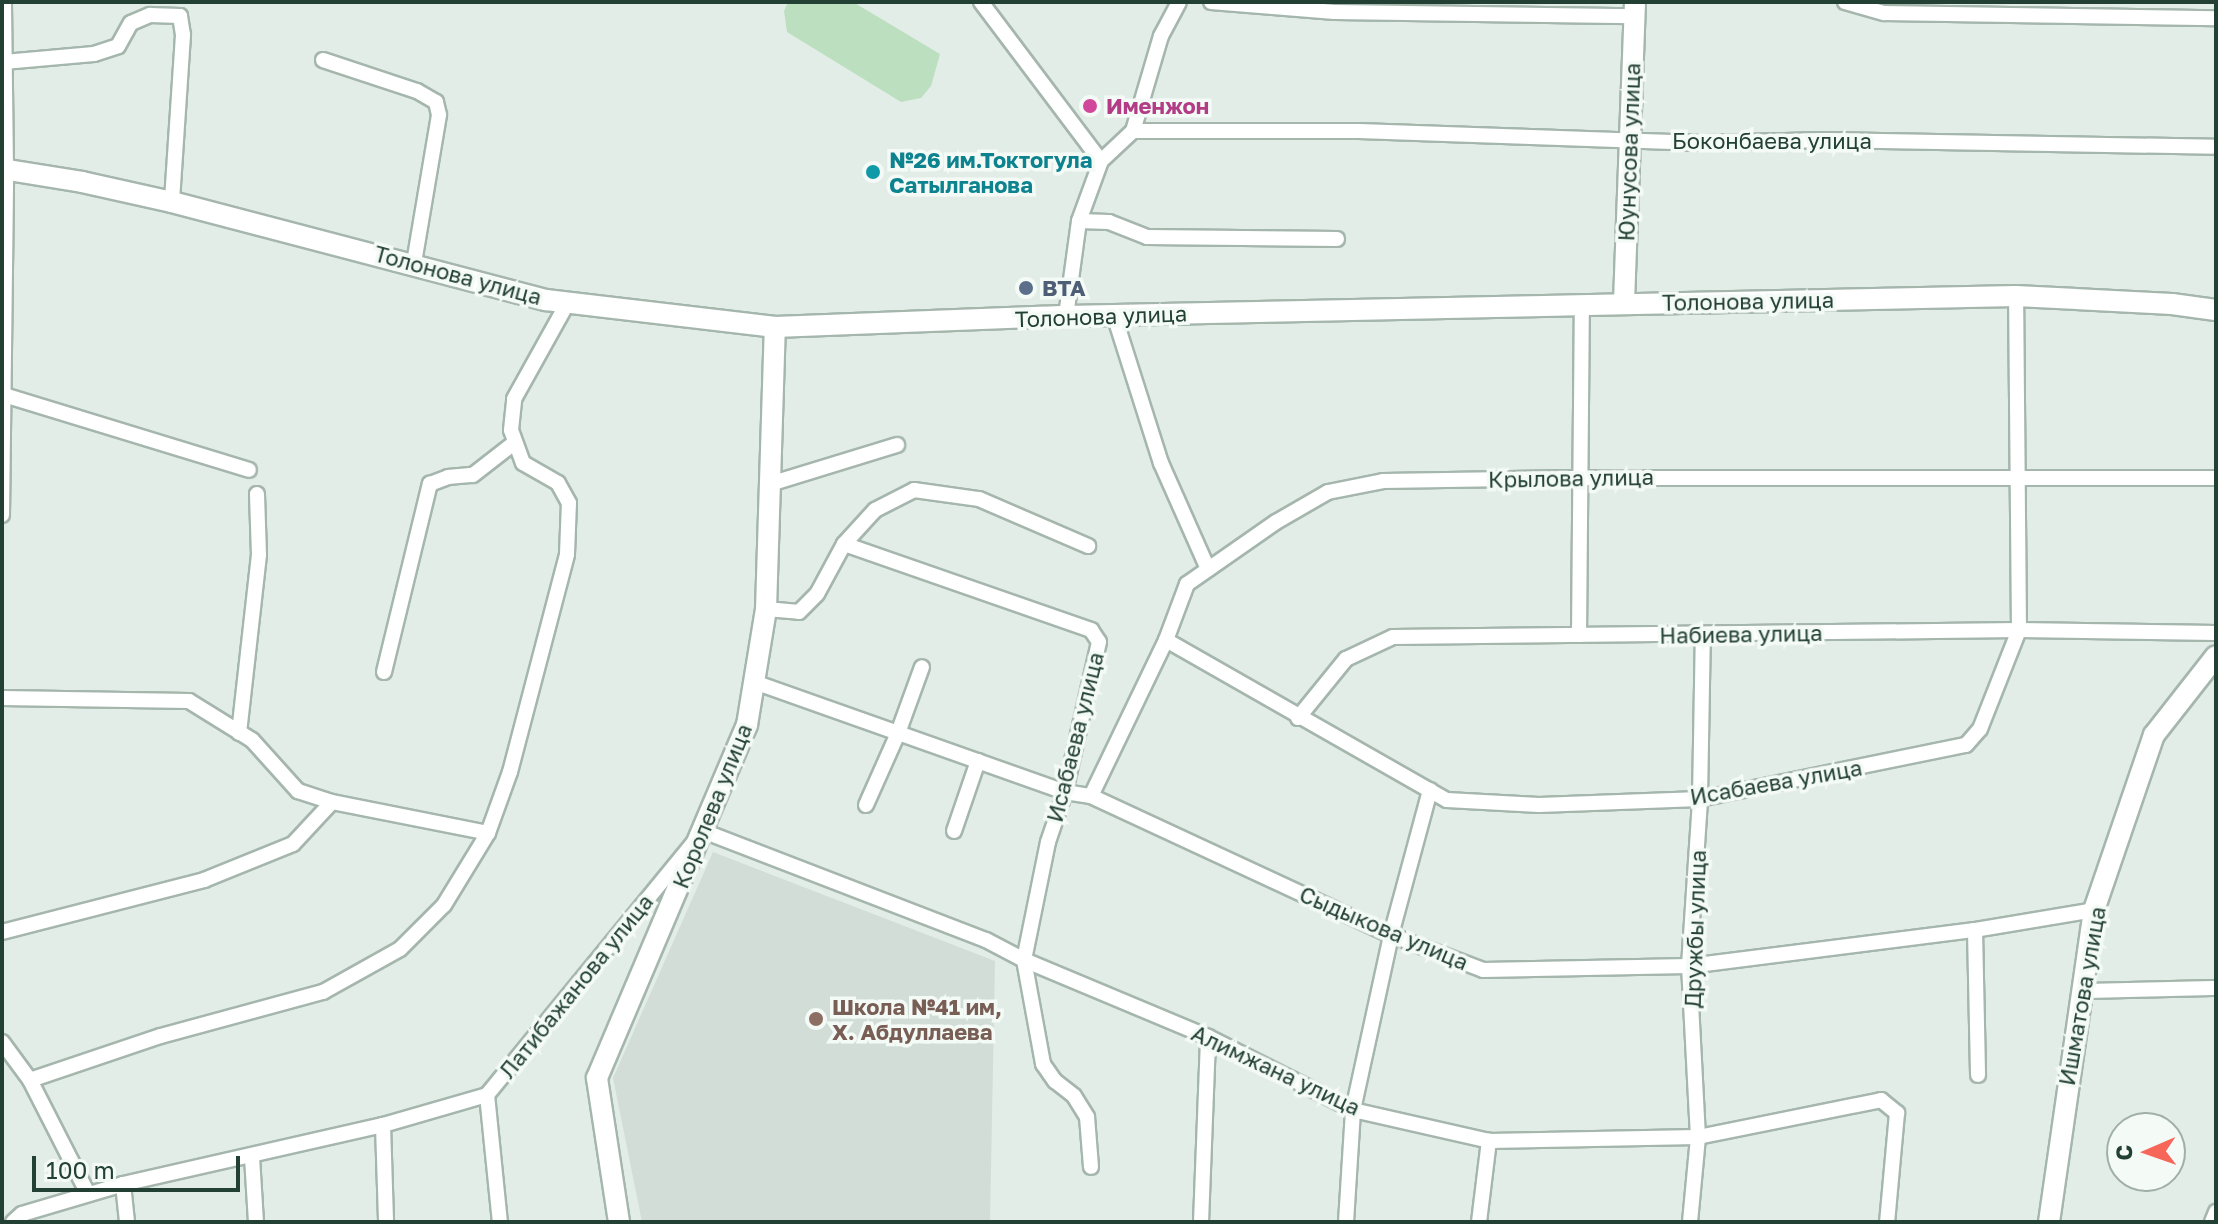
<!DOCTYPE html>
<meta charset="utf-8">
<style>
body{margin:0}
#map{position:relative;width:2218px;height:1224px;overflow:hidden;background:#e3ede7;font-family:"Golos Text",sans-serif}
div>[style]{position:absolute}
.built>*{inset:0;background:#d1ddd6}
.green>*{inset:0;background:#bcdfbf}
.roads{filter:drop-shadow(2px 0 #a5b6ad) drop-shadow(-2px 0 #a5b6ad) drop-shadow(0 2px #a5b6ad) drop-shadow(0 -2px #a5b6ad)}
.street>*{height:14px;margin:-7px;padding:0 7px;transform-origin:7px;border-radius:7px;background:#fff}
.secondary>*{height:20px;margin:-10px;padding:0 10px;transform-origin:10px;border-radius:10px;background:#fff}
.dots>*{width:22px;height:22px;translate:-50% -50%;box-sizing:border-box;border:4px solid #f4faf6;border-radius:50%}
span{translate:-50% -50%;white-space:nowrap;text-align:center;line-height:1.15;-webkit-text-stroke:7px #f4faf6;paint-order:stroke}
.hotel-label{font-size:22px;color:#b23c85;font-weight:700}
.left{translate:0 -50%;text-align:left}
.street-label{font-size:22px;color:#224033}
.culture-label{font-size:22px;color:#0d838f;font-weight:700}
.service-label{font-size:22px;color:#4e5e75;font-weight:700}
.education-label{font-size:22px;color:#785e54;font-weight:700}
.frame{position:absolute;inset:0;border:4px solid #224033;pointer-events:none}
.north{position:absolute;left:2106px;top:1112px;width:80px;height:80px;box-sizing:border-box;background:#f4faf6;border:2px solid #a0b0a8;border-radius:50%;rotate:268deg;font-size:22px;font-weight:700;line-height:32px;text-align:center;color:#224033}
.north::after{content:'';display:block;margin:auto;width:28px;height:36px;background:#f66659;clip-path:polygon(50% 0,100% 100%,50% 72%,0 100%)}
.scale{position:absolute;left:32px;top:1156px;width:208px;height:36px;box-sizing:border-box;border:4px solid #224033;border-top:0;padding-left:10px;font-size:24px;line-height:28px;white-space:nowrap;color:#224033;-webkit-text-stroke:6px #f4faf6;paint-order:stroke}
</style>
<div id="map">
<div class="built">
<i style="clip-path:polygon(713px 852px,995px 961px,990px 1222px,642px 1222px,613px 1078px)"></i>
</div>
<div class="green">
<i style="clip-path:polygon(788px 2px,853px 2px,940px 54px,931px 86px,921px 98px,901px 102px,787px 32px,784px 11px)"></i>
</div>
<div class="roads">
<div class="street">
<i style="left:981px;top:2px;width:199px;rotate:53deg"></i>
<i style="left:1211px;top:2px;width:124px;rotate:4.6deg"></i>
<i style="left:1335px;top:12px;width:299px;rotate:0.8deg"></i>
<i style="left:1845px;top:2px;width:41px;rotate:15.8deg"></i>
<i style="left:1884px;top:13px;width:332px;rotate:0.9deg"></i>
<i style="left:323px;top:60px;width:99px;rotate:18.3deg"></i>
<i style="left:417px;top:91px;width:22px;rotate:30deg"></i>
<i style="left:436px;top:102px;width:13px;rotate:77deg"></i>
<i style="left:439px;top:115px;width:150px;rotate:99.6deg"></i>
<i style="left:4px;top:62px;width:90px;rotate:-5.1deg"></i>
<i style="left:94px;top:54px;width:25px;rotate:-18deg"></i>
<i style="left:118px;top:46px;width:26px;rotate:-61deg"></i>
<i style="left:131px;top:23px;width:21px;rotate:-23deg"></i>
<i style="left:150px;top:15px;width:30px;rotate:2deg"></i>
<i style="left:180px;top:16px;width:19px;rotate:81deg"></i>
<i style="left:183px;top:35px;width:167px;rotate:93.8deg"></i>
<i style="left:1133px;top:131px;width:99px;rotate:-73.6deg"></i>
<i style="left:1161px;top:36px;width:38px;rotate:-62deg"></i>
<i style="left:1079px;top:221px;width:30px;rotate:2deg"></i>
<i style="left:1109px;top:222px;width:41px;rotate:21.5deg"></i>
<i style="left:1147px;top:237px;width:190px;rotate:0.6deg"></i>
<i style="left:1114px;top:315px;width:155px;rotate:72.4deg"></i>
<i style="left:1161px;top:463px;width:116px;rotate:66.1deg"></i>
<i style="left:1066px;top:316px;width:96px;rotate:-82.2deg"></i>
<i style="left:1079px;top:221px;width:64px;rotate:-69.9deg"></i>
<i style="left:1101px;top:161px;width:44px;rotate:-43.2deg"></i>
<i style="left:1133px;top:131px;width:226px"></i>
<i style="left:1359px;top:131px;width:343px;rotate:2deg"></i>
<i style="left:1702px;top:143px;width:123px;rotate:-1.4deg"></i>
<i style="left:1825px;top:140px;width:391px;rotate:1deg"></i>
<i style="left:4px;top:395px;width:256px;rotate:17deg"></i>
<i style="left:770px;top:484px;width:133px;rotate:-17.1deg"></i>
<i style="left:2px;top:515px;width:346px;rotate:-89.3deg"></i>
<i style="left:6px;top:169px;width:167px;rotate:-90.7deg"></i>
<i style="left:844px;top:544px;width:262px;rotate:19.2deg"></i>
<i style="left:1091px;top:630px;width:14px;rotate:56deg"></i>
<i style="left:1099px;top:642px;width:154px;rotate:102.8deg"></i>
<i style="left:1065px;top:792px;width:53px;rotate:108.8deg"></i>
<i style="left:1048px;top:842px;width:120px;rotate:101.5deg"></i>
<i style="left:1024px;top:960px;width:106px;rotate:79.6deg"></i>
<i style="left:1043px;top:1064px;width:21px;rotate:55deg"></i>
<i style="left:1055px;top:1081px;width:24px;rotate:38deg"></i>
<i style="left:1074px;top:1096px;width:25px;rotate:58deg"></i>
<i style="left:1087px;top:1117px;width:50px;rotate:85.4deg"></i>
<i style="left:766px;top:609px;width:33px;rotate:5deg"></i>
<i style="left:799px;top:612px;width:25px;rotate:-45deg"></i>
<i style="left:817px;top:594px;width:57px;rotate:-61.6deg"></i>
<i style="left:844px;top:544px;width:46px;rotate:-47.6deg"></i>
<i style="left:875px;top:510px;width:44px;rotate:-27.1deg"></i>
<i style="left:914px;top:490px;width:66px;rotate:7.9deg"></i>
<i style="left:979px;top:499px;width:119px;rotate:23.3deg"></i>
<i style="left:1579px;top:635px;width:331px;rotate:-89.5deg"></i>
<i style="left:1166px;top:640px;width:323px;rotate:29.7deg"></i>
<i style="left:1447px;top:800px;width:92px;rotate:3.1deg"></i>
<i style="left:1539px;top:805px;width:161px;rotate:-2.1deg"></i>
<i style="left:1700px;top:799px;width:271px;rotate:-11.5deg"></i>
<i style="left:1966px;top:745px;width:21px;rotate:-49deg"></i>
<i style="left:1980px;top:729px;width:106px;rotate:-68.5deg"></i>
<i style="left:2019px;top:630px;width:334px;rotate:-90.5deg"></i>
<i style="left:384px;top:672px;width:194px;rotate:-76.3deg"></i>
<i style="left:430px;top:484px;width:19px;rotate:-21deg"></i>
<i style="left:448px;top:477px;width:25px;rotate:-5deg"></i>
<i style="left:473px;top:475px;width:52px;rotate:-38deg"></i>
<i style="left:757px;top:683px;width:327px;rotate:19.5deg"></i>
<i style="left:1065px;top:792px;width:26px;rotate:9deg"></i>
<i style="left:1091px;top:796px;width:331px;rotate:24.9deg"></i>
<i style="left:1391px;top:935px;width:98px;rotate:20.8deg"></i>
<i style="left:1483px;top:970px;width:206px;rotate:-1.1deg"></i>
<i style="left:1689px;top:966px;width:288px;rotate:-7.2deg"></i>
<i style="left:1975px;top:930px;width:121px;rotate:-9.5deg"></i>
<i style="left:2px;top:698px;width:187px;rotate:0.9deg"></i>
<i style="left:189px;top:701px;width:74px;rotate:31.8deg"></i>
<i style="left:252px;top:740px;width:69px;rotate:48deg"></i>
<i style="left:298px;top:791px;width:36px;rotate:18deg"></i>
<i style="left:332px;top:802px;width:159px;rotate:11.2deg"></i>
<i style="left:1298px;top:718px;width:76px;rotate:-50.9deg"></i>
<i style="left:1346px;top:659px;width:52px;rotate:-25.1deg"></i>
<i style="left:1393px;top:637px;width:626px;rotate:-0.64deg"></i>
<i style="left:2019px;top:630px;width:197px;rotate:0.9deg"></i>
<i style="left:239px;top:733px;width:179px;rotate:-83.6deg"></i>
<i style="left:259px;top:555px;width:61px;rotate:-91.9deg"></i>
<i style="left:1091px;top:796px;width:173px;rotate:-64.3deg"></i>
<i style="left:1166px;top:640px;width:60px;rotate:-69.4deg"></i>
<i style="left:1187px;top:584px;width:108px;rotate:-34.9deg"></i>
<i style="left:1276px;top:522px;width:60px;rotate:-30deg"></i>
<i style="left:1328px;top:492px;width:56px;rotate:-11.3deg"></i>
<i style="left:1383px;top:481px;width:190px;rotate:-0.9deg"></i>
<i style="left:1573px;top:478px;width:643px"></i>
<i style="left:866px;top:805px;width:79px;rotate:-66deg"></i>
<i style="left:898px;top:733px;width:70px;rotate:-70deg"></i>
<i style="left:954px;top:831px;width:74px;rotate:-71.1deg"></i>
<i style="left:1975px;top:930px;width:145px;rotate:88.8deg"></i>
<i style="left:2px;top:932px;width:209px;rotate:-14.4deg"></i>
<i style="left:204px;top:880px;width:96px;rotate:-22deg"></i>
<i style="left:293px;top:844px;width:57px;rotate:-47.1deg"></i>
<i style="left:2083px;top:991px;width:133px;rotate:-1.3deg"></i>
<i style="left:2px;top:1042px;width:47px;rotate:53.6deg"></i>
<i style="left:30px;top:1080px;width:128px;rotate:63deg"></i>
<i style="left:30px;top:1080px;width:138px;rotate:-18.6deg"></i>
<i style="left:161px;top:1036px;width:168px;rotate:-15.2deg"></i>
<i style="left:323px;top:992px;width:88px;rotate:-29.2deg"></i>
<i style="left:400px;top:949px;width:62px;rotate:-45deg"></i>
<i style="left:444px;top:905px;width:84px;rotate:-58.6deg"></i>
<i style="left:488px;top:833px;width:65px;rotate:-70.2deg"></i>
<i style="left:510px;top:772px;width:225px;rotate:-75.3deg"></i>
<i style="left:567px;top:554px;width:51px;rotate:-87.8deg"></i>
<i style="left:569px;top:503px;width:23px;rotate:-119deg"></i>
<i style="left:558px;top:483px;width:40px;rotate:-150.3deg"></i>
<i style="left:523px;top:463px;width:35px;rotate:-110deg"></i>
<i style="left:511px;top:430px;width:31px;rotate:-84deg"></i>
<i style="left:514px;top:399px;width:111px;rotate:-60.9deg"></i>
<i style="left:487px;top:1095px;width:128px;rotate:84.2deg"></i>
<i style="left:383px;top:1125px;width:97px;rotate:88.2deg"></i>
<i style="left:252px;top:1157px;width:65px;rotate:86.5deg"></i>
<i style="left:123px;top:1184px;width:38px;rotate:84deg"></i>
<i style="left:13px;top:1222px;width:12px;rotate:-42deg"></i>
<i style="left:22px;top:1214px;width:105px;rotate:-16.5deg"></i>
<i style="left:123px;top:1184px;width:267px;rotate:-12.8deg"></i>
<i style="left:383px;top:1125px;width:108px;rotate:-16.1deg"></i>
<i style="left:487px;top:1095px;width:341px;rotate:-50.7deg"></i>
<i style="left:703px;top:831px;width:303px;rotate:21.1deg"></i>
<i style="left:986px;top:940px;width:43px;rotate:27.8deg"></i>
<i style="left:1024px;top:960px;width:199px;rotate:22.7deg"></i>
<i style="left:1208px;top:1037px;width:162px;rotate:26.7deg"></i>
<i style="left:1353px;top:1110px;width:139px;rotate:12.8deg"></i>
<i style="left:1489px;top:1141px;width:209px;rotate:-1.1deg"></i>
<i style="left:1698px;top:1137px;width:187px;rotate:-11.4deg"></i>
<i style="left:1881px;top:1100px;width:21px;rotate:39deg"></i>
<i style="left:1897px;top:1113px;width:109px;rotate:95.2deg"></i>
<i style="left:1201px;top:1222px;width:185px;rotate:-87.8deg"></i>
<i style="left:1346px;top:1222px;width:112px;rotate:-86.4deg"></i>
<i style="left:1353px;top:1110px;width:179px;rotate:-77.7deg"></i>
<i style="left:1391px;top:935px;width:150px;rotate:-74.9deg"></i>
<i style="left:1479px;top:1222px;width:82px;rotate:-83deg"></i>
<i style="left:1690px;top:1222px;width:85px;rotate:-84.6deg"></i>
<i style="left:1698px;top:1137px;width:171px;rotate:-93deg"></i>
<i style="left:1689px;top:966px;width:167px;rotate:-86.2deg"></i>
<i style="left:1700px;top:799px;width:164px;rotate:-89deg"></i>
<i style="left:2212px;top:1222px;width:11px;rotate:-68deg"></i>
</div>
<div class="secondary">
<i style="left:2px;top:169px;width:81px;rotate:9.2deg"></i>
<i style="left:82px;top:182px;width:92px;rotate:12.5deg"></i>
<i style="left:172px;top:202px;width:387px;rotate:14.7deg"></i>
<i style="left:546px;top:300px;width:231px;rotate:6.7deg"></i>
<i style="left:775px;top:327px;width:291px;rotate:-2.2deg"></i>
<i style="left:1066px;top:316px;width:950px;rotate:-1.21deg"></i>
<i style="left:2016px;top:296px;width:156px;rotate:2.9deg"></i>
<i style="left:2172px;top:304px;width:44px;rotate:7.8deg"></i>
<i style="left:1624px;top:302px;width:300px;rotate:-87.9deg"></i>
<i style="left:619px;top:1222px;width:146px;rotate:-98.7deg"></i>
<i style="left:597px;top:1078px;width:384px;rotate:-67deg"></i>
<i style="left:747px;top:725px;width:118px;rotate:-80.7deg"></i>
<i style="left:766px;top:609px;width:282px;rotate:-88.2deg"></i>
<i style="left:2049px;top:1222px;width:315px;rotate:-81.8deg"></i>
<i style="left:2094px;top:910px;width:185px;rotate:-71.1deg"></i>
<i style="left:2154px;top:735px;width:100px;rotate:-51.9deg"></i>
</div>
</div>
<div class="dots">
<i style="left:1090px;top:106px;background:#d1479c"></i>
<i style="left:873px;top:172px;background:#0f9aa8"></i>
<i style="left:1026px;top:288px;background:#5c6f8a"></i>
<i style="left:816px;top:1019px;background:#8d6e63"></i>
</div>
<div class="hotel-label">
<span class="left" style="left:1106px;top:106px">Именжон</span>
</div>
<div class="street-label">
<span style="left:1772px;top:141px">Боконбаева улица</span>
<span style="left:1629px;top:152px;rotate:-88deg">Юунусова улица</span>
<span style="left:458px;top:275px;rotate:15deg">Толонова улица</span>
<span style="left:1748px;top:301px;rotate:-1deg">Толонова улица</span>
<span style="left:1101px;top:316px;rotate:-2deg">Толонова улица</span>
<span style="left:1571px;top:478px;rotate:-1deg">Крылова улица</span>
<span style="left:1741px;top:634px;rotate:-1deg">Набиева улица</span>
<span style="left:1075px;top:737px;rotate:-76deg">Исабаева улица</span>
<span style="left:1776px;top:782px;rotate:-10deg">Исабаева улица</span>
<span style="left:712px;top:806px;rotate:-68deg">Королева улица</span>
<span style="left:1384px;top:928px;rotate:23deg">Сыдыкова улица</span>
<span style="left:1695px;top:929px;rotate:-88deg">Дружбы улица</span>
<span style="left:576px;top:986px;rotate:-51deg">Латибажанова улица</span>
<span style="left:2082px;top:996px;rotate:-80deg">Ишматова улица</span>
<span style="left:1276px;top:1070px;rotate:25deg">Алимжана улица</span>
</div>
<div class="culture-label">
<span class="left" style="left:889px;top:172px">№26 им.Токтогула<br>Сатылганова</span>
</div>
<div class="service-label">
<span class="left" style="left:1042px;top:288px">BTA</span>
</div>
<div class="education-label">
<span class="left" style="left:832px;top:1019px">Школа №41 им,<br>Х. Абдуллаева</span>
</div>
<div class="frame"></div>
<div class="north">С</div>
<div class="scale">100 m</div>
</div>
